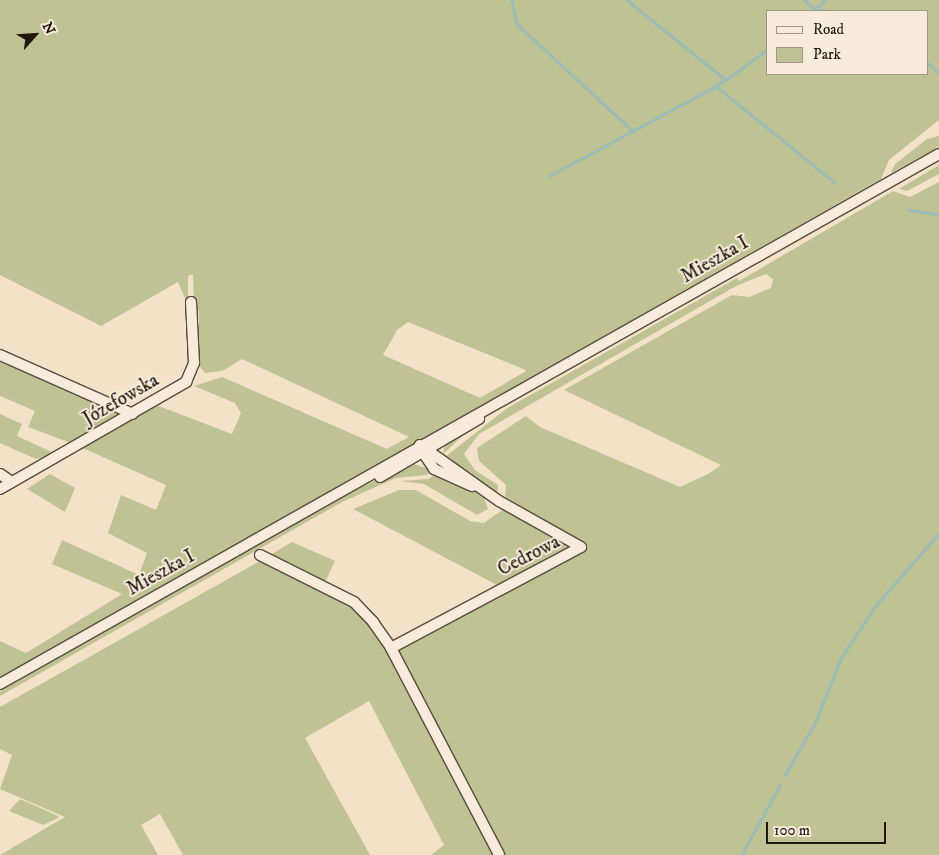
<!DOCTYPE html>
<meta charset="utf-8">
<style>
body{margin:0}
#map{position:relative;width:939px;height:855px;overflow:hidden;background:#f3e2c8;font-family:"IM FELL DW Pica",serif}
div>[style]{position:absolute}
.green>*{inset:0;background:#bfc293}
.stream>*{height:2.5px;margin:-1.25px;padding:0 1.25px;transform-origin:1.25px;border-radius:1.25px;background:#9bbdb9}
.roads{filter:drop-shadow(1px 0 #554a3d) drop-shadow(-1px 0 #554a3d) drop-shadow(0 1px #554a3d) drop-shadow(0 -1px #554a3d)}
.minor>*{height:10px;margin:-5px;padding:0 5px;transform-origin:5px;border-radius:5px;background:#f7ecdb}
span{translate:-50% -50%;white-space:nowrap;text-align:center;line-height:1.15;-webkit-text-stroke:4px #f7ecdb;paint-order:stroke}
.street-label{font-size:19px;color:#20180f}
.legend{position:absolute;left:766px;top:10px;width:162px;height:65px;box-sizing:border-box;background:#f7ecdb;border:1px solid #a19789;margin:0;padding:6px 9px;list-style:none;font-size:15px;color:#20180f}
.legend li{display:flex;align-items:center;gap:10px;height:25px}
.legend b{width:25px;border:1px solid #a19789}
.north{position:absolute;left:10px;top:10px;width:50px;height:50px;-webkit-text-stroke:4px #f7ecdb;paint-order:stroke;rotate:64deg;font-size:14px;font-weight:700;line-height:20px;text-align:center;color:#20180f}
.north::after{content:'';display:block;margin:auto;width:18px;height:22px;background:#20180f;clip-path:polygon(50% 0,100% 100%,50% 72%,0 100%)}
.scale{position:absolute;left:766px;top:822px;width:120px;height:22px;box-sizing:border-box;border:2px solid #20180f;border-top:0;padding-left:6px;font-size:15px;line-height:18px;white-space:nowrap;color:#20180f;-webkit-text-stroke:4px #f7ecdb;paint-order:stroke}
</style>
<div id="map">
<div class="green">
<i style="clip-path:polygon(evenodd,0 0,939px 0,939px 120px,889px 160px,881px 179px,0 678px,0 641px,26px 653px,122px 594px,52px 564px,62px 540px,139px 575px,147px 553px,108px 533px,121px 495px,156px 510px,166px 485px,78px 446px,156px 405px,232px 434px,241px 413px,235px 403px,194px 386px,222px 377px,387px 449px,409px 437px,242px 359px,222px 371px,205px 373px,197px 363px,199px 311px,194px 307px,193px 274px,188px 276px,188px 305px,178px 282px,101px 326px,0 275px,0 0,768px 11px,928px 11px,928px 74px,768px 74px,768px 11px,0 0,408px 322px,526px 370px,526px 371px,480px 398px,383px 355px,397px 330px,408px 322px)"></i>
<i style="clip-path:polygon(939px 136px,939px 147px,891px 173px,895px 164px,927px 139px)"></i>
<i style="clip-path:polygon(939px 165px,939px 174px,907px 191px,899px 189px)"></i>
<i style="clip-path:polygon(939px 182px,939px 855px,431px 855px,444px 845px,369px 701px,305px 738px,370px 855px,183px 855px,160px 814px,141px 825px,158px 855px,0 855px,65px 817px,0 789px,12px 755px,0 749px,0 707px,260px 561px,355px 606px,386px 645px,497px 585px,353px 509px,399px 490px,416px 490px,470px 521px,484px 523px,505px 508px,585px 545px,505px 497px,506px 485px,479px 461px,477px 448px,526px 416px,540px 427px,680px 487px,708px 474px,721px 465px,564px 390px,732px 295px,749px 297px,771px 288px,773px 279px,766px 274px,736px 286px,479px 434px,464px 454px,475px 470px,498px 485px,497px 493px,445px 457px,506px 409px,737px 278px,739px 281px,893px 191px,910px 197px)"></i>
<i style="clip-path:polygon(0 360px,123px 414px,71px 443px,28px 427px,35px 411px,0 396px)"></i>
<i style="clip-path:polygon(0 414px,22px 424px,17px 436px,56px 454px,36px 459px,0 443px)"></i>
<i style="clip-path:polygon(469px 429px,468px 431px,443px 454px,445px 444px)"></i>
<i style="clip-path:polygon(411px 463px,432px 470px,427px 475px,396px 478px,342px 502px,0 696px,0 691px,337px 499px)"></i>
<i style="clip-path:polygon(435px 473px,483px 495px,488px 509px,477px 515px,424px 484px,400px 481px,429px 479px)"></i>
<i style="clip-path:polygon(50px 474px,75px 488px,65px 512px,27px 489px)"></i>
<i style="clip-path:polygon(292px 542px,335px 561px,325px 582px,356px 596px,355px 600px,270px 555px)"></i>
<i style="clip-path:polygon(20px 799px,58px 816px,58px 818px,43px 825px,9px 811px)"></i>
</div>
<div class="stream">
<i style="left:512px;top:0;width:25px;rotate:78deg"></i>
<i style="left:517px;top:24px;width:158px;rotate:42.7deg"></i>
<i style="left:627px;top:0;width:127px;rotate:38.9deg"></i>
<i style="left:726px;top:80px;width:12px;rotate:149deg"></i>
<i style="left:804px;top:0;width:14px;rotate:39deg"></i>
<i style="left:815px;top:9px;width:4px;rotate:146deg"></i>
<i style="left:815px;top:9px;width:15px;rotate:8deg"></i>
<i style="left:815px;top:9px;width:13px;rotate:-42deg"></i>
<i style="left:928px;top:63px;width:15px;rotate:42deg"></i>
<i style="left:726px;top:80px;width:52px;rotate:-36.4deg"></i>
<i style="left:549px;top:176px;width:190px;rotate:-28.3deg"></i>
<i style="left:716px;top:86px;width:152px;rotate:39.1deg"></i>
<i style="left:909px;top:210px;width:30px;rotate:8deg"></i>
<i style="left:784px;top:776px;width:59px;rotate:-59.5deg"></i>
<i style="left:814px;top:725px;width:72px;rotate:-68.1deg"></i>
<i style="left:841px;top:658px;width:64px;rotate:-56.6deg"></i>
<i style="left:876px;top:605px;width:96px;rotate:-48.8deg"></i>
<i style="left:742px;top:854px;width:79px;rotate:-61.2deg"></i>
</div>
<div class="roads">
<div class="minor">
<i style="left:0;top:355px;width:145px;rotate:23.9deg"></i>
<i style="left:420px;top:448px;width:25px;rotate:56deg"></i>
<i style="left:434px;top:469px;width:42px;rotate:24.1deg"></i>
<i style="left:0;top:474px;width:14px;rotate:34deg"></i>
<i style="left:380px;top:477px;width:115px;rotate:-30.4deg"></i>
<i style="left:0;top:489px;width:215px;rotate:-29.9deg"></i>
<i style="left:186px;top:382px;width:21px;rotate:-67deg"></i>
<i style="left:194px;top:363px;width:61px;rotate:-92.8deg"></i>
<i style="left:260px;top:555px;width:105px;rotate:26.6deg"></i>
<i style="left:354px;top:602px;width:28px;rotate:46deg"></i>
<i style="left:373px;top:622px;width:32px;rotate:55deg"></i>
<i style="left:391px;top:648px;width:233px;rotate:62.4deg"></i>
<i style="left:391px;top:648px;width:215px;rotate:-28deg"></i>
<i style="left:581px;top:547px;width:94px;rotate:-150.7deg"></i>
<i style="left:499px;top:501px;width:97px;rotate:-144.7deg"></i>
<i style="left:0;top:684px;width:1078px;rotate:-29.44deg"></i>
</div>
</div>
<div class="street-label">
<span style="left:715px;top:260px;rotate:-30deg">Mieszka I</span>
<span style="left:121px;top:400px;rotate:-30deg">Józefowska</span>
<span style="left:529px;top:556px;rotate:-27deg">Cedrowa</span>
<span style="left:161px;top:573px;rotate:-29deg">Mieszka I</span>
</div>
<ul class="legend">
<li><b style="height:6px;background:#f7ecdb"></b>Road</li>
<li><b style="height:14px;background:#bfc293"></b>Park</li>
</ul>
<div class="north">N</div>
<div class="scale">100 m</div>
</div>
